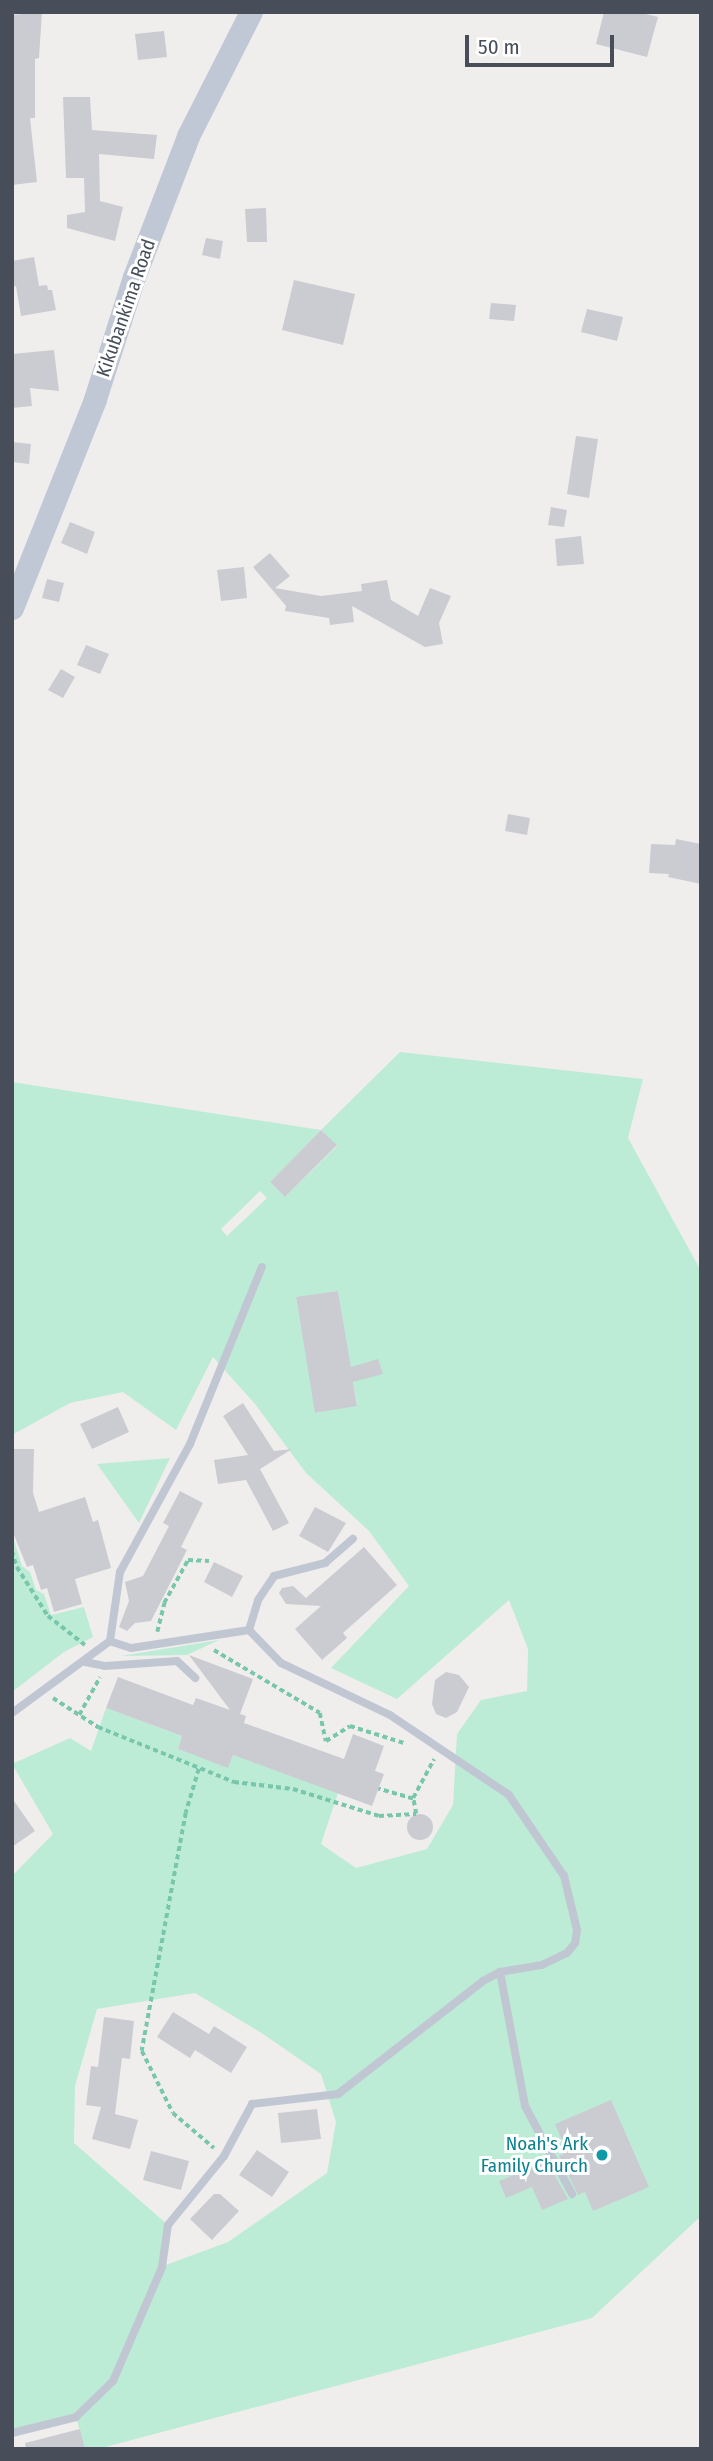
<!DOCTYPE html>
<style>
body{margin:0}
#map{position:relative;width:713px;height:2461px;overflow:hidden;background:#f0eeed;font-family:"Fira Sans Condensed",sans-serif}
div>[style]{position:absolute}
.green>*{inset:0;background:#bdecd6}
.building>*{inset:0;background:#caccd2}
.round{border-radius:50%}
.path>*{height:3.5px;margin-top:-1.75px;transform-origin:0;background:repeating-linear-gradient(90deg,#78c7ac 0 5px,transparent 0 8.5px)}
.lane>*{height:8px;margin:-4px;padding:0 4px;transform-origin:4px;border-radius:4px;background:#c1c7d2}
.secondary>*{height:23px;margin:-11.5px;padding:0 11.5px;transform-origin:11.5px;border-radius:11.5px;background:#c1c8d5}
.dots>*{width:19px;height:19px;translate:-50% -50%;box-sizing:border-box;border:4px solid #fff;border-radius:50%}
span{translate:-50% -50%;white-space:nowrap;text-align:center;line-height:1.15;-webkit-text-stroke:6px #fff;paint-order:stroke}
.street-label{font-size:19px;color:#474e59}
.culture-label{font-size:19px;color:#0d838f}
.right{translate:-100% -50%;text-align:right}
.frame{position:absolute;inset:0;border:14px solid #474e59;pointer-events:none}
.scale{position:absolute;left:465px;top:35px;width:149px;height:32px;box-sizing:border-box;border:4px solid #474e59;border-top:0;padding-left:9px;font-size:21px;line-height:24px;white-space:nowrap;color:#474e59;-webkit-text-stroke:5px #fff;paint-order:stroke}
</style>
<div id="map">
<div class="green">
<i style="clip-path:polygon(evenodd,400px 1052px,643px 1079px,628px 1138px,701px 1271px,701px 2216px,592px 2318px,98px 2449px,85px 2449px,76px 2417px,12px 2433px,12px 1876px,53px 1834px,12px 1764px,70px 1738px,91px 1751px,106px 1708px,182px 1736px,178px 1749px,228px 1767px,233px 1755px,338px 1793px,321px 1844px,356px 1868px,427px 1849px,453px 1805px,457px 1734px,481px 1700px,527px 1691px,528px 1649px,509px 1600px,397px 1699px,331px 1668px,409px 1586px,369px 1531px,306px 1473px,255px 1404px,213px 1357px,176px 1430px,123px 1392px,70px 1403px,12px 1435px,12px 1082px,321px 1130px,400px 1052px,321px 1130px,337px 1146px,285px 1197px,270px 1182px,321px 1130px,400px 1052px,260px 1191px,267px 1198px,227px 1236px,221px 1229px,260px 1191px,400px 1052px,338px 1291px,357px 1405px,316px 1413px,296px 1298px,338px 1291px,400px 1052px,195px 1993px,263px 2034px,321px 2074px,336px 2122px,327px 2173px,228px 2242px,163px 2266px,168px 2225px,74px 2143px,75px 2086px,97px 2009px,195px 1993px)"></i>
<i style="clip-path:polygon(170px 1458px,139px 1523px,97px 1464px)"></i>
<i style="clip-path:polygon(12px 1534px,22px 1566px,30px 1572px,36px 1590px,44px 1594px,51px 1615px,84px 1607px,93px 1637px,64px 1652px,12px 1692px)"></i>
<i style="clip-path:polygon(219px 1640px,187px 1655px,121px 1656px)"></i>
</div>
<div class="building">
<i style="clip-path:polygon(42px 12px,39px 58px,35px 59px,35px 118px,30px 118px,37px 182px,12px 185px,12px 15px)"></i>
<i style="clip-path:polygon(604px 12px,638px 12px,658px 17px,647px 57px,596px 44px)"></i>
<i style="clip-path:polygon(164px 31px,167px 57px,138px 60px,135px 34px)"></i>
<i style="clip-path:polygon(63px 97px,90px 97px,92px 130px,157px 135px,154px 159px,99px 154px,100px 201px,123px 207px,115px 241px,67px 228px,67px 215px,85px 212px,84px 178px,66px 178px)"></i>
<i style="clip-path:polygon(266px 208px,267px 242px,247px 242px,245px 209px)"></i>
<i style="clip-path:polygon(206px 238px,223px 241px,220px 259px,202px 255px)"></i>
<i style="clip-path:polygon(34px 257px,39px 286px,47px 285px,48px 290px,52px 290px,56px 310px,21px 316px,16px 286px,12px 287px,12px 261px)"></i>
<i style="clip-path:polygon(294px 280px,355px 294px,343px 345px,282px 330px)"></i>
<i style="clip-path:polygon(491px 303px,516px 305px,514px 321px,489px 319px)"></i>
<i style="clip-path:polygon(587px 309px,623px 317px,617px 341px,581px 332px)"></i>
<i style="clip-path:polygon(54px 350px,59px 391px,30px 388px,32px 406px,12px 408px,12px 354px)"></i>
<i style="clip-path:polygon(576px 436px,598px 439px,589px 498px,567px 494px)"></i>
<i style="clip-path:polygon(12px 442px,31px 444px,29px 464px,12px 462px)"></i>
<i style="clip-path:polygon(551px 507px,567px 510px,564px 527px,548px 525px)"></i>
<i style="clip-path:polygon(70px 522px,95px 532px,87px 554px,61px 543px)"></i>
<i style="clip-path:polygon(581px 536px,584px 564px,557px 566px,555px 539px)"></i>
<i style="clip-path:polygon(270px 553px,290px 576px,275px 588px,321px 596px,362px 591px,361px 584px,387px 580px,391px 600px,418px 616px,430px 588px,451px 596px,439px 623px,443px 644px,425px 647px,352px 606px,354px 622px,330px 625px,329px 618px,285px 611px,286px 606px,253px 567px)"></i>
<i style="clip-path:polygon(244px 567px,247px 598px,221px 601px,217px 570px)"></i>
<i style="clip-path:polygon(47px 579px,64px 583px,59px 602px,42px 598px)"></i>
<i style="clip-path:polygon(86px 645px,109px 654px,100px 674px,77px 665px)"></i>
<i style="clip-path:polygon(61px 669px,75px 677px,63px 698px,48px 690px)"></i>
<i style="clip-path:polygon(508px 814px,530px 818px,527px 835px,505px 831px)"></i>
<i style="clip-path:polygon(676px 839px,701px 844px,701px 884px,668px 877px,669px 874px,649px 873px,651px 844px,675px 845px)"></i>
<i style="clip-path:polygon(321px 1130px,337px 1145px,285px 1197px,270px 1182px)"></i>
<i style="clip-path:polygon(338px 1291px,351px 1367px,378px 1359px,383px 1374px,353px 1382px,357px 1406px,315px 1413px,296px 1297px)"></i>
<i style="clip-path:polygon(243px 1403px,274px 1451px,292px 1449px,260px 1469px,289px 1523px,273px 1531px,246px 1480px,218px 1484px,214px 1460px,248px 1455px,223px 1416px)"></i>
<i style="clip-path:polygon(118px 1407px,129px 1432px,92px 1449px,80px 1424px)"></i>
<i style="clip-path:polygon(12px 1449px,34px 1449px,33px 1493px,39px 1512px,85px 1497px,93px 1522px,98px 1520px,111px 1568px,75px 1579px,82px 1604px,54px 1612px,47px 1588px,41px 1590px,33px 1565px,27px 1567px,12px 1530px)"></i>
<i style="clip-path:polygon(180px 1491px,203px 1503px,181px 1547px,187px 1550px,151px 1621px,135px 1623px,127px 1631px,119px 1627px,129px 1601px,125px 1582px,143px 1576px,169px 1526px,163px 1523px)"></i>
<i style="clip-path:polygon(315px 1507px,346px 1523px,328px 1552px,299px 1536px)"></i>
<i style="clip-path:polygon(364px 1547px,397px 1585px,343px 1633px,347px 1638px,322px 1660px,295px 1629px,321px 1606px,286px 1604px,279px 1593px,282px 1588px,293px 1586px,306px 1598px)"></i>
<i style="clip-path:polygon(214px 1562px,243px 1576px,232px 1597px,204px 1582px)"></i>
<i style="clip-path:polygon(189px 1655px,253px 1679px,240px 1714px,246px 1716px,244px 1723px,344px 1759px,353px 1734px,384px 1746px,375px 1771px,384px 1774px,372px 1806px,233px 1755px,228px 1768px,178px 1749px,182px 1736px,106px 1708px,118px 1677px,193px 1705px,196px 1698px,230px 1710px)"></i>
<i style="clip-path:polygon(446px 1672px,459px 1675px,469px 1687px,457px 1712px,446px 1718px,436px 1714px,432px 1704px,435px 1680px)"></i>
<i style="clip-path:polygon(12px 1798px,35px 1831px,12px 1847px)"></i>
<i class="round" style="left:407px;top:1814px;width:26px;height:26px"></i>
<i style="clip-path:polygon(173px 2012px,209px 2034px,214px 2026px,247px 2047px,231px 2073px,195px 2050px,190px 2058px,157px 2037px)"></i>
<i style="clip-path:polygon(104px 2017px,134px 2021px,130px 2059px,122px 2058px,115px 2114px,138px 2120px,130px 2149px,92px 2139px,101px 2107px,86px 2105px,91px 2066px,98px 2067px)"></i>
<i style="clip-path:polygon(611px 2100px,649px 2187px,593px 2211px,585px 2192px,578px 2195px,559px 2156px,567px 2152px,555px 2124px)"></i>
<i style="clip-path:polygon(317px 2109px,321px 2139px,281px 2143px,278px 2113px)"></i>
<i style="clip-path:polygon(257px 2150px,289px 2172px,272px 2197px,239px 2175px)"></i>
<i style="clip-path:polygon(151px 2151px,189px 2161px,181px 2190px,143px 2180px)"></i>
<i style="clip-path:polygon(547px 2161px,568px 2199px,542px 2210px,532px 2187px,506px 2198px,499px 2181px)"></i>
<i style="clip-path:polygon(214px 2194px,220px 2194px,239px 2211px,212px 2240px,190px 2219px)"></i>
<i style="clip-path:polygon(80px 2429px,85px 2449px,26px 2449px,25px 2443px)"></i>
</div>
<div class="path">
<i style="left:12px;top:1551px;width:17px;rotate:73deg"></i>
<i style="left:17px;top:1567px;width:58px;rotate:57.7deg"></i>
<i style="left:48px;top:1616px;width:47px;rotate:38.1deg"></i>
<i style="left:157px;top:1632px;width:30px;rotate:-76deg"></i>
<i style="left:164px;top:1603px;width:49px;rotate:-60.8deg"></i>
<i style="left:188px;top:1560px;width:21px;rotate:3deg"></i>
<i style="left:214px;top:1650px;width:123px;rotate:30.7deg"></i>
<i style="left:320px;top:1713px;width:29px;rotate:78deg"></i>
<i style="left:326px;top:1741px;width:28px;rotate:-32deg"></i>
<i style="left:350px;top:1726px;width:57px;rotate:17.5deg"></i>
<i style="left:53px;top:1698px;width:54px;rotate:32.8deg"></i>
<i style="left:98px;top:1727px;width:147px;rotate:22deg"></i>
<i style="left:234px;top:1782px;width:59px;rotate:6.8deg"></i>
<i style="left:293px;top:1789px;width:90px;rotate:17.4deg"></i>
<i style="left:379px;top:1816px;width:37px;rotate:-3deg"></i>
<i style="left:416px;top:1814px;width:15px;rotate:-101deg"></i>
<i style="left:413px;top:1799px;width:36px;rotate:-164deg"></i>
<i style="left:79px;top:1715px;width:43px;rotate:-61.1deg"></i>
<i style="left:199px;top:1769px;width:46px;rotate:106.5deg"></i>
<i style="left:186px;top:1813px;width:242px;rotate:100.5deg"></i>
<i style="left:142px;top:2051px;width:69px;rotate:63.4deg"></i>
<i style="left:173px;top:2113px;width:54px;rotate:40.5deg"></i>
<i style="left:413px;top:1798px;width:44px;rotate:-61.7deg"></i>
</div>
<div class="lane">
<i style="left:249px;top:1630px;width:31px;rotate:-73deg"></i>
<i style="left:258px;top:1600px;width:29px;rotate:-56deg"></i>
<i style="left:274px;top:1576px;width:53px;rotate:-14.3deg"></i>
<i style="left:325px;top:1563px;width:37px;rotate:-41deg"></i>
<i style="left:85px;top:1662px;width:20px;rotate:11deg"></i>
<i style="left:105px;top:1666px;width:72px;rotate:-4deg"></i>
<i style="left:177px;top:1661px;width:25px;rotate:43deg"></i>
<i style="left:12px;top:1713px;width:122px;rotate:-36.3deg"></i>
<i style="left:110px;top:1641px;width:70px;rotate:-81.8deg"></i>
<i style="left:120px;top:1572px;width:146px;rotate:-61.3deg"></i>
<i style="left:190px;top:1444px;width:191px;rotate:-67.9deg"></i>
<i style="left:500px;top:1972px;width:136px;rotate:79.4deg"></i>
<i style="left:525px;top:2106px;width:100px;rotate:61.9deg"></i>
<i style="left:12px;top:2433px;width:66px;rotate:-14deg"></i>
<i style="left:76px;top:2417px;width:52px;rotate:-44.2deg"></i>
<i style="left:113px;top:2381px;width:124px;rotate:-66.7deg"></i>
<i style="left:162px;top:2267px;width:42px;rotate:-81.9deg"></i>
<i style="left:168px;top:2225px;width:89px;rotate:-50.9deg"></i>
<i style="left:224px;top:2156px;width:59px;rotate:-61.7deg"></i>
<i style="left:252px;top:2104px;width:87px;rotate:-6.6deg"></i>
<i style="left:338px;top:2094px;width:184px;rotate:-37.9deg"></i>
<i style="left:483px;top:1981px;width:19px;rotate:-28deg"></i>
<i style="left:500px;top:1972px;width:43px;rotate:-9.5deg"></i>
<i style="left:542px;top:1965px;width:28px;rotate:-26deg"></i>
<i style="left:567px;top:1953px;width:13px;rotate:-51deg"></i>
<i style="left:575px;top:1943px;width:13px;rotate:-81deg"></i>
<i style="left:577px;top:1930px;width:56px;rotate:-103.5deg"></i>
<i style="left:564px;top:1876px;width:98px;rotate:-124.2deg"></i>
<i style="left:509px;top:1795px;width:143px;rotate:-146.1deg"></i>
<i style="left:390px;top:1715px;width:121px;rotate:-154.5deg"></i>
<i style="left:281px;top:1663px;width:46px;rotate:-134.1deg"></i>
<i style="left:249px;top:1630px;width:119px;rotate:171.3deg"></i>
<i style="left:131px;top:1648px;width:22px;rotate:-162deg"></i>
</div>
<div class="secondary">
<i style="left:12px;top:608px;width:225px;rotate:-68.3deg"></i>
<i style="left:95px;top:399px;width:128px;rotate:-72.3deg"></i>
<i style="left:134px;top:277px;width:151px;rotate:-69deg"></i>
<i style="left:188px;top:136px;width:139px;rotate:-63.1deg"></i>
</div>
<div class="dots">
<i style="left:602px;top:2155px;background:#0f9aa8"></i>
</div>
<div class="street-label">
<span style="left:126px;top:308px;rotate:-71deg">Kikubankima Road</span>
</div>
<div class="culture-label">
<span class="right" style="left:588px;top:2155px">Noah's Ark<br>Family Church</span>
</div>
<div class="frame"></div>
<div class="scale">50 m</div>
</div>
